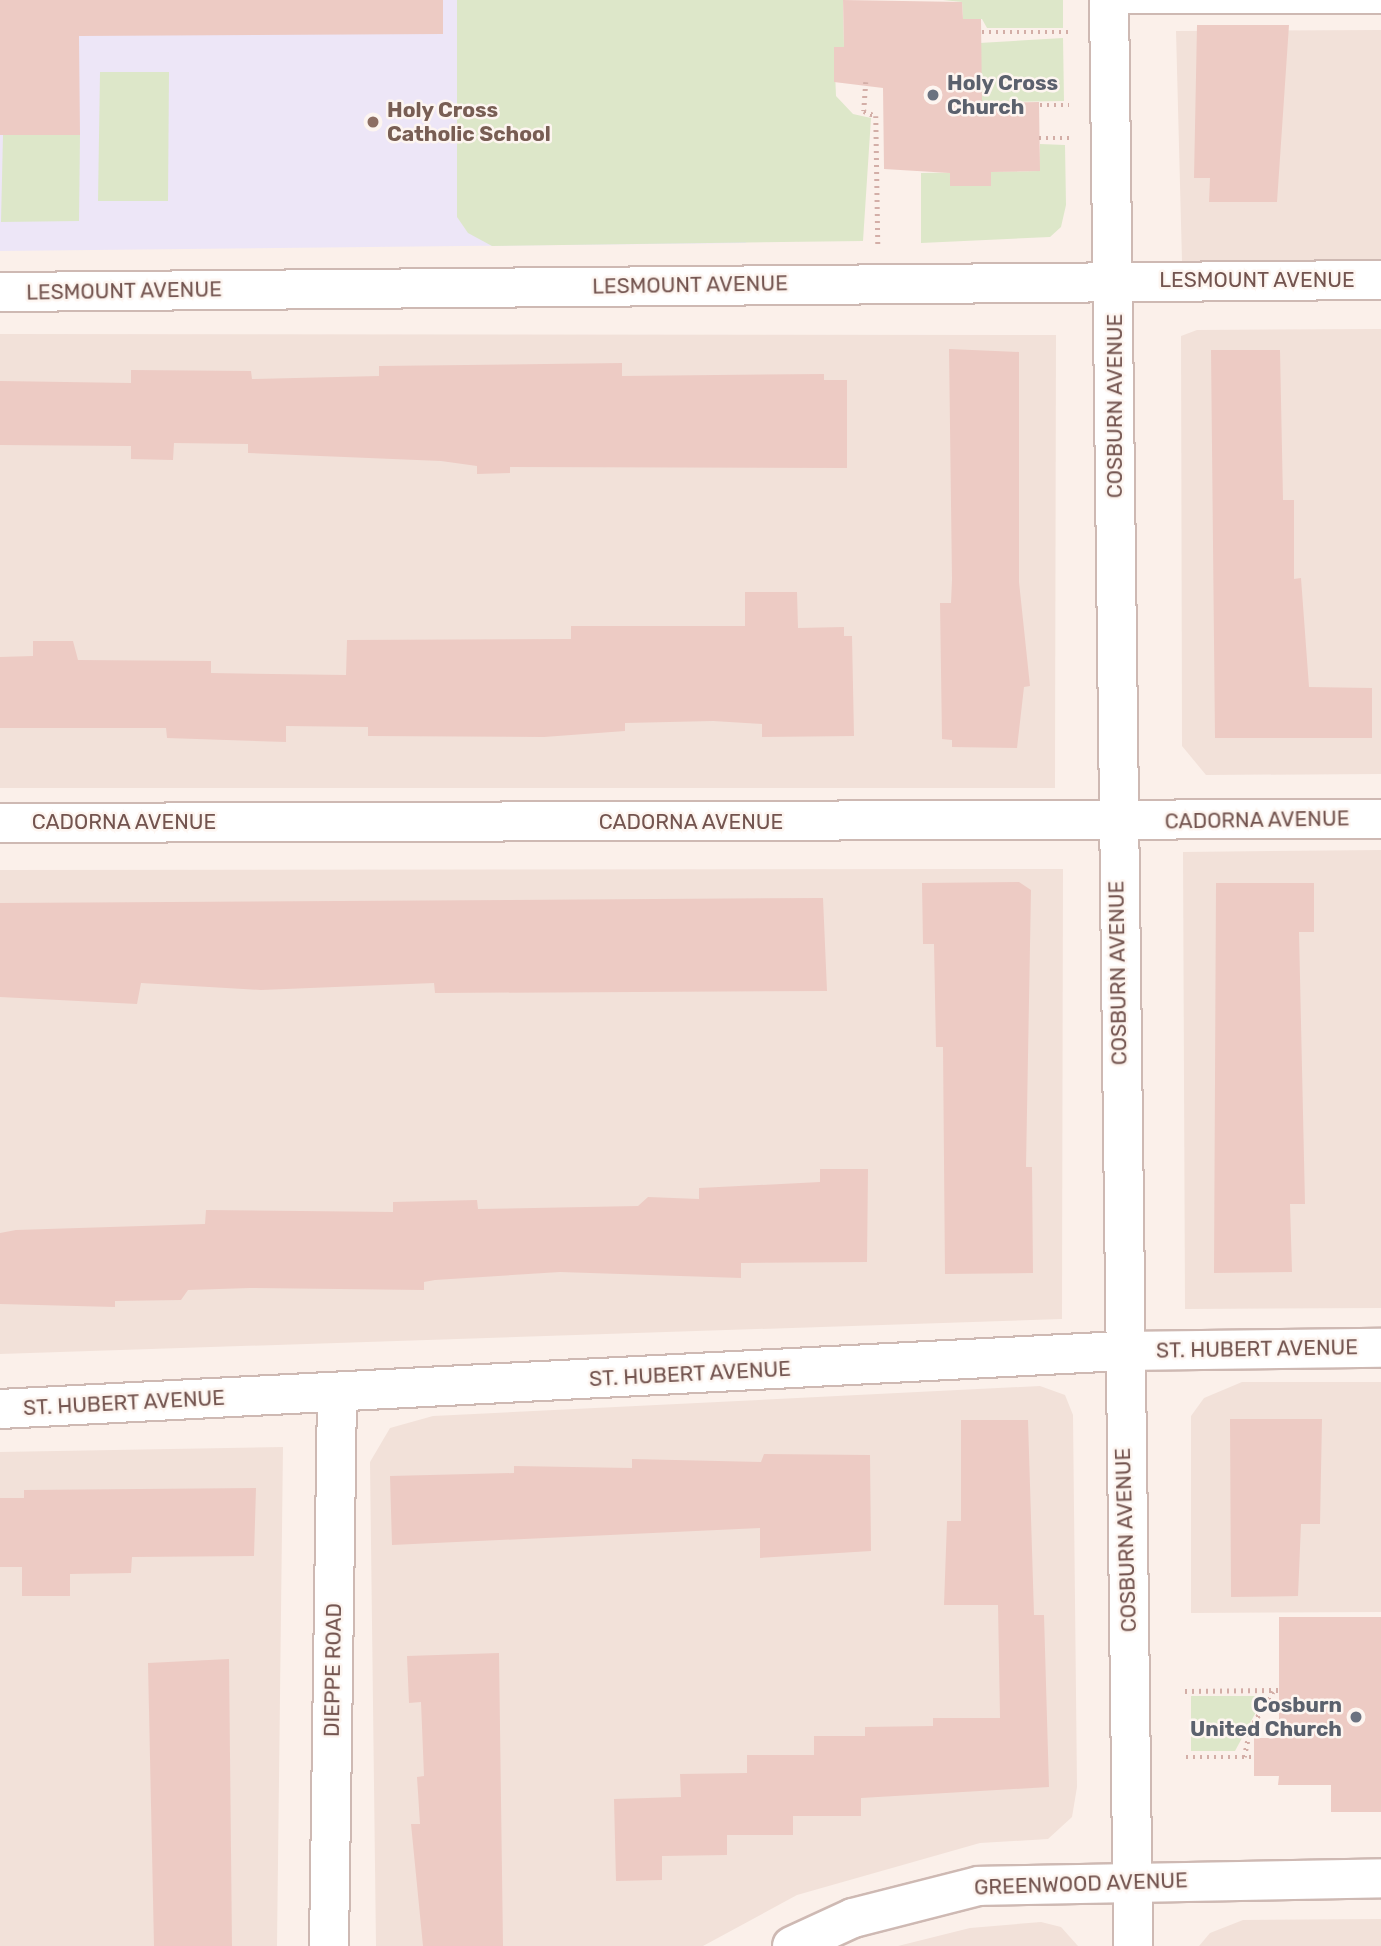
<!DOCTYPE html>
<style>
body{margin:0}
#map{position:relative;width:1381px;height:1946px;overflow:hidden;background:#fbf0ea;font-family:Rubik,sans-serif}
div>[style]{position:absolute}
.residential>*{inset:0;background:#f2e1d9}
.education>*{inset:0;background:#ede6f7}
.green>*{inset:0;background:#dde7c9}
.building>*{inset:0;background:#edcbc4}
.path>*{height:4.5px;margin-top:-2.25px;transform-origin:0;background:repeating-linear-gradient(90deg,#d3aea7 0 2px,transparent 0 7px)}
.roads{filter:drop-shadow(2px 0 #ceb9b3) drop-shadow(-2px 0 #ceb9b3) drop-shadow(0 2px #ceb9b3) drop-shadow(0 -2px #ceb9b3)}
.service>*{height:21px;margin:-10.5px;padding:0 10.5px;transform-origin:10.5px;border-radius:10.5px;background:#fff}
.minor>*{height:38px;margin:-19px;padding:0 19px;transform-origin:19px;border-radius:19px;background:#fff}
.tertiary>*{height:38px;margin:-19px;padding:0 19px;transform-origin:19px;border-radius:19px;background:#fff}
.dots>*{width:19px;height:19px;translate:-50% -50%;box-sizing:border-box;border:4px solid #fdf5f0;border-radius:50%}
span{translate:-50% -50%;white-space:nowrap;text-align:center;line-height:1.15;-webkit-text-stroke:5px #fdf5f0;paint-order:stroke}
.worship-label{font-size:21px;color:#5b616d;font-weight:700}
.left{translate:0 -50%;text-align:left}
.right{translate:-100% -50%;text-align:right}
.education-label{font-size:21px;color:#785e54;font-weight:700}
.street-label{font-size:21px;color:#73544f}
</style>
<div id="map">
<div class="residential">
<i style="clip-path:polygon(1381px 30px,1381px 260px,1182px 261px,1176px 31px)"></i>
<i style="clip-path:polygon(1381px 329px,1381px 774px,1206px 775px,1182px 746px,1181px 336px,1197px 330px)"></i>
<i style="clip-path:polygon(0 334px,1056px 335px,1055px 788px,0 788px)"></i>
<i style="clip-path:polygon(1381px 850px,1381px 1308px,1185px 1309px,1183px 852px)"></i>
<i style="clip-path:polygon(1063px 869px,1062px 1319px,0 1354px,0 870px)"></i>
<i style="clip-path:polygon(1242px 1382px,1381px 1382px,1381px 1612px,1191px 1613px,1191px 1416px,1204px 1398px)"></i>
<i style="clip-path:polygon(1040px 1386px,1065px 1395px,1073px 1415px,1077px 1787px,1072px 1817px,1048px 1839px,980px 1843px,797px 1895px,703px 1946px,376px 1946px,370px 1462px,390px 1428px,433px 1416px)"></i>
<i style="clip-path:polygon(283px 1447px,277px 1946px,0 1946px,0 1452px)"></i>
<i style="clip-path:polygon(1381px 1919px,1381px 1946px,1199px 1946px,1210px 1933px,1243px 1920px)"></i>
<i style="clip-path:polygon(1041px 1922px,1061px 1927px,1078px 1946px,898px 1946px,970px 1928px)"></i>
</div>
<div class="education">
<i style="clip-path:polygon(0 0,746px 0,746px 243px,0 251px)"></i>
</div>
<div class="green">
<i style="clip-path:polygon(457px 0,843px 0,844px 47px,834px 47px,836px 96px,853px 114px,871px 118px,863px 241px,492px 246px,468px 233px,457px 217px)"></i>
<i style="clip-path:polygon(943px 0,1063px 0,1063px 28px,987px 28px,982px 19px,963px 19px,962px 2px)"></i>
<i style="clip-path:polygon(1063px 38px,1064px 101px,943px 103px,962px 44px)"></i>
<i style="clip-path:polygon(100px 72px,169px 72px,168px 201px,98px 201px)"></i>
<i style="clip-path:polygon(3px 135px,80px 135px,79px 221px,1px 222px)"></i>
<i style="clip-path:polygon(1040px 144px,1065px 145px,1066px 205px,1061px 227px,1050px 237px,921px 243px,921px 173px,1039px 171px)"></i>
<i style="clip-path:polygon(1191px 1696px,1260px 1696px,1263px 1699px,1235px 1751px,1191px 1751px)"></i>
</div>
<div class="building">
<i style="clip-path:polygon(0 0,443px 0,443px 34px,79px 36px,80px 135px,0 135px)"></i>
<i style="clip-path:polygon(843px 0,962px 2px,963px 19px,981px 19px,982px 103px,1039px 102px,1040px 171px,991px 172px,991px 186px,950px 186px,950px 173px,884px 169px,883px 88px,834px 82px,834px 47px,844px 47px)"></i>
<i style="clip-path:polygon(1197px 25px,1289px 25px,1277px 202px,1209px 202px,1210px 178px,1194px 178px)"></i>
<i style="clip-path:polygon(949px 349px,1019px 352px,1019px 582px,1030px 686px,1024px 687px,1017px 748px,952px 747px,952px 740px,942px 739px,940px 603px,951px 603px,952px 580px)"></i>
<i style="clip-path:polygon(1211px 350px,1280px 350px,1283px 500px,1294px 500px,1294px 579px,1301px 578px,1309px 687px,1372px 688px,1372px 738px,1215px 738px)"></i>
<i style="clip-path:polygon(622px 363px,622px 376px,824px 374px,824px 380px,847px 380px,847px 468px,510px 467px,510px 473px,477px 474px,477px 466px,441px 461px,248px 453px,248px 444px,174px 443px,173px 460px,131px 459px,131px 446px,0 445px,0 381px,131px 383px,131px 370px,251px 371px,252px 379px,379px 376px,379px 366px)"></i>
<i style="clip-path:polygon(745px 592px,797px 592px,798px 628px,844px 627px,844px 636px,852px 636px,854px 736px,762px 737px,762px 724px,713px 721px,625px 723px,625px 731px,544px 737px,368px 736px,368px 727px,286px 726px,286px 742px,167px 738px,166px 728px,0 728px,0 657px,33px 656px,33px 641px,73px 641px,78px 660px,211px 661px,211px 673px,346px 675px,347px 640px,571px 639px,571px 626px,745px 626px)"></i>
<i style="clip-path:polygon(1019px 882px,1031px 890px,1026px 1167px,1032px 1167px,1033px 1273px,945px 1274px,943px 1047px,936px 1047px,934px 944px,923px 944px,922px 883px)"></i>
<i style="clip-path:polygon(1216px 883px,1314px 883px,1314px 932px,1299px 932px,1305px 1204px,1290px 1204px,1292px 1272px,1214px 1273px)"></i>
<i style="clip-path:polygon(823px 898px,827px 991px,435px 993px,434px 983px,261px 990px,141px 983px,137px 1004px,0 997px,0 903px)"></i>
<i style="clip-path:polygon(820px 1169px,868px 1169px,867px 1262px,741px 1263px,741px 1278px,560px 1272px,435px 1280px,424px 1282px,424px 1290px,250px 1288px,188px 1290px,181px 1300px,115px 1301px,115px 1307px,0 1304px,0 1233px,16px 1230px,205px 1224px,206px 1210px,393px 1212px,393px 1202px,477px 1200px,478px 1209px,638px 1206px,648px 1197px,699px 1199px,699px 1188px,820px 1182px)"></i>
<i style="clip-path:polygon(1230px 1419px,1322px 1419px,1320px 1524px,1301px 1524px,1298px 1596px,1231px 1597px)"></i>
<i style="clip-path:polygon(961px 1420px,1028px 1420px,1034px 1615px,1044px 1615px,1049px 1787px,861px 1798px,861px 1816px,793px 1816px,793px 1835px,727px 1835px,727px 1855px,662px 1856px,662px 1880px,616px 1881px,614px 1799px,681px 1797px,680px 1774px,747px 1773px,747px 1755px,814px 1755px,814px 1736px,865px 1736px,865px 1727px,933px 1726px,933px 1718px,1000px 1718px,998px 1605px,944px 1605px,947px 1521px,961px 1521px)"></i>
<i style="clip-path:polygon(764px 1454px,870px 1455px,871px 1551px,760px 1558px,760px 1528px,392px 1545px,390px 1476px,514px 1473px,514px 1466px,632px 1468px,632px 1459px,761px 1462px)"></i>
<i style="clip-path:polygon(256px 1488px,254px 1556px,132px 1557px,131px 1573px,70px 1574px,70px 1596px,22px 1596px,22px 1567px,0 1567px,0 1498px,24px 1498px,24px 1490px)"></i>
<i style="clip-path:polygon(1279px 1617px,1381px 1617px,1381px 1812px,1331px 1812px,1331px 1785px,1278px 1785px,1279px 1776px,1254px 1776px,1254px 1738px,1279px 1738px)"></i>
<i style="clip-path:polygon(499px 1653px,503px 1946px,423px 1946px,411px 1824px,420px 1824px,417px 1777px,424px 1776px,421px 1702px,409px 1703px,407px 1656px)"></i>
<i style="clip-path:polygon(229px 1659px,232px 1946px,154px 1946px,148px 1663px)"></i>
</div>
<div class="path">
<i style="left:982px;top:32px;width:86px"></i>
<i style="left:866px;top:82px;width:29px;rotate:94deg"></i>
<i style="left:864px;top:111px;width:13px;rotate:23deg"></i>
<i style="left:876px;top:116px;width:128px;rotate:89.1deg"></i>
<i style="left:1040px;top:105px;width:29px"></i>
<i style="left:1039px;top:138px;width:30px"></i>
<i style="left:1185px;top:1691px;width:94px;rotate:-0.6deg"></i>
<i style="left:1186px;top:1757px;width:68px"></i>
<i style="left:1244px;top:1757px;width:29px;rotate:-78deg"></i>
<i style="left:1250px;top:1729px;width:44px;rotate:-58.8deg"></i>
</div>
<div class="roads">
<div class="service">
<i style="left:1109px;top:2px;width:272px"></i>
</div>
<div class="minor">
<i style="left:0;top:292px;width:1381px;rotate:-0.5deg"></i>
<i style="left:0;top:823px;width:1381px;rotate:-0.17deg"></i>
<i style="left:0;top:1409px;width:1122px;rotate:-2.96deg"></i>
<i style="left:1121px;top:1351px;width:260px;rotate:-0.7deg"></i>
<i style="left:329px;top:1946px;width:553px;rotate:-89.17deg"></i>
</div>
<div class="tertiary">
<i style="left:1109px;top:0;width:1946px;rotate:89.29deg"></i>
<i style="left:792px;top:1946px;width:67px;rotate:-24.7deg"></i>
<i style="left:853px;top:1918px;width:130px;rotate:-14.3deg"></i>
<i style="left:979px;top:1886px;width:402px;rotate:-1.1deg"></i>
</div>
</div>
<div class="dots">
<i style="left:933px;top:95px;background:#6b7280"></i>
<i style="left:373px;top:122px;background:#8d6e63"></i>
<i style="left:1356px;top:1717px;background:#6b7280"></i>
</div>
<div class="worship-label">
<span class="left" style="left:947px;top:95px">Holy Cross<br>Church</span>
<span class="right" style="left:1342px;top:1717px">Cosburn<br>United Church</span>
</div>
<div class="education-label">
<span class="left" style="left:387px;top:122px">Holy Cross<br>Catholic School</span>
</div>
<div class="street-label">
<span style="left:1257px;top:280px">LESMOUNT AVENUE</span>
<span style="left:690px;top:285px;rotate:-1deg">LESMOUNT AVENUE</span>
<span style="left:124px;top:291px;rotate:-1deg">LESMOUNT AVENUE</span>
<span style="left:1115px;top:406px;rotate:-90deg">COSBURN AVENUE</span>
<span style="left:1257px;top:820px;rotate:-1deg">CADORNA AVENUE</span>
<span style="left:124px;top:822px">CADORNA AVENUE</span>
<span style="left:691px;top:822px">CADORNA AVENUE</span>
<span style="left:1118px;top:973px;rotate:-91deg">COSBURN AVENUE</span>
<span style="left:1257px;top:1349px;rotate:-1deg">ST. HUBERT AVENUE</span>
<span style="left:690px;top:1374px;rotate:-3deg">ST. HUBERT AVENUE</span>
<span style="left:124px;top:1403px;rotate:-3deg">ST. HUBERT AVENUE</span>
<span style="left:1126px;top:1540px;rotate:-92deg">COSBURN AVENUE</span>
<span style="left:333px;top:1670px;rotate:-89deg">DIEPPE ROAD</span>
<span style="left:1081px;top:1884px;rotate:-2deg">GREENWOOD AVENUE</span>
</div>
</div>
